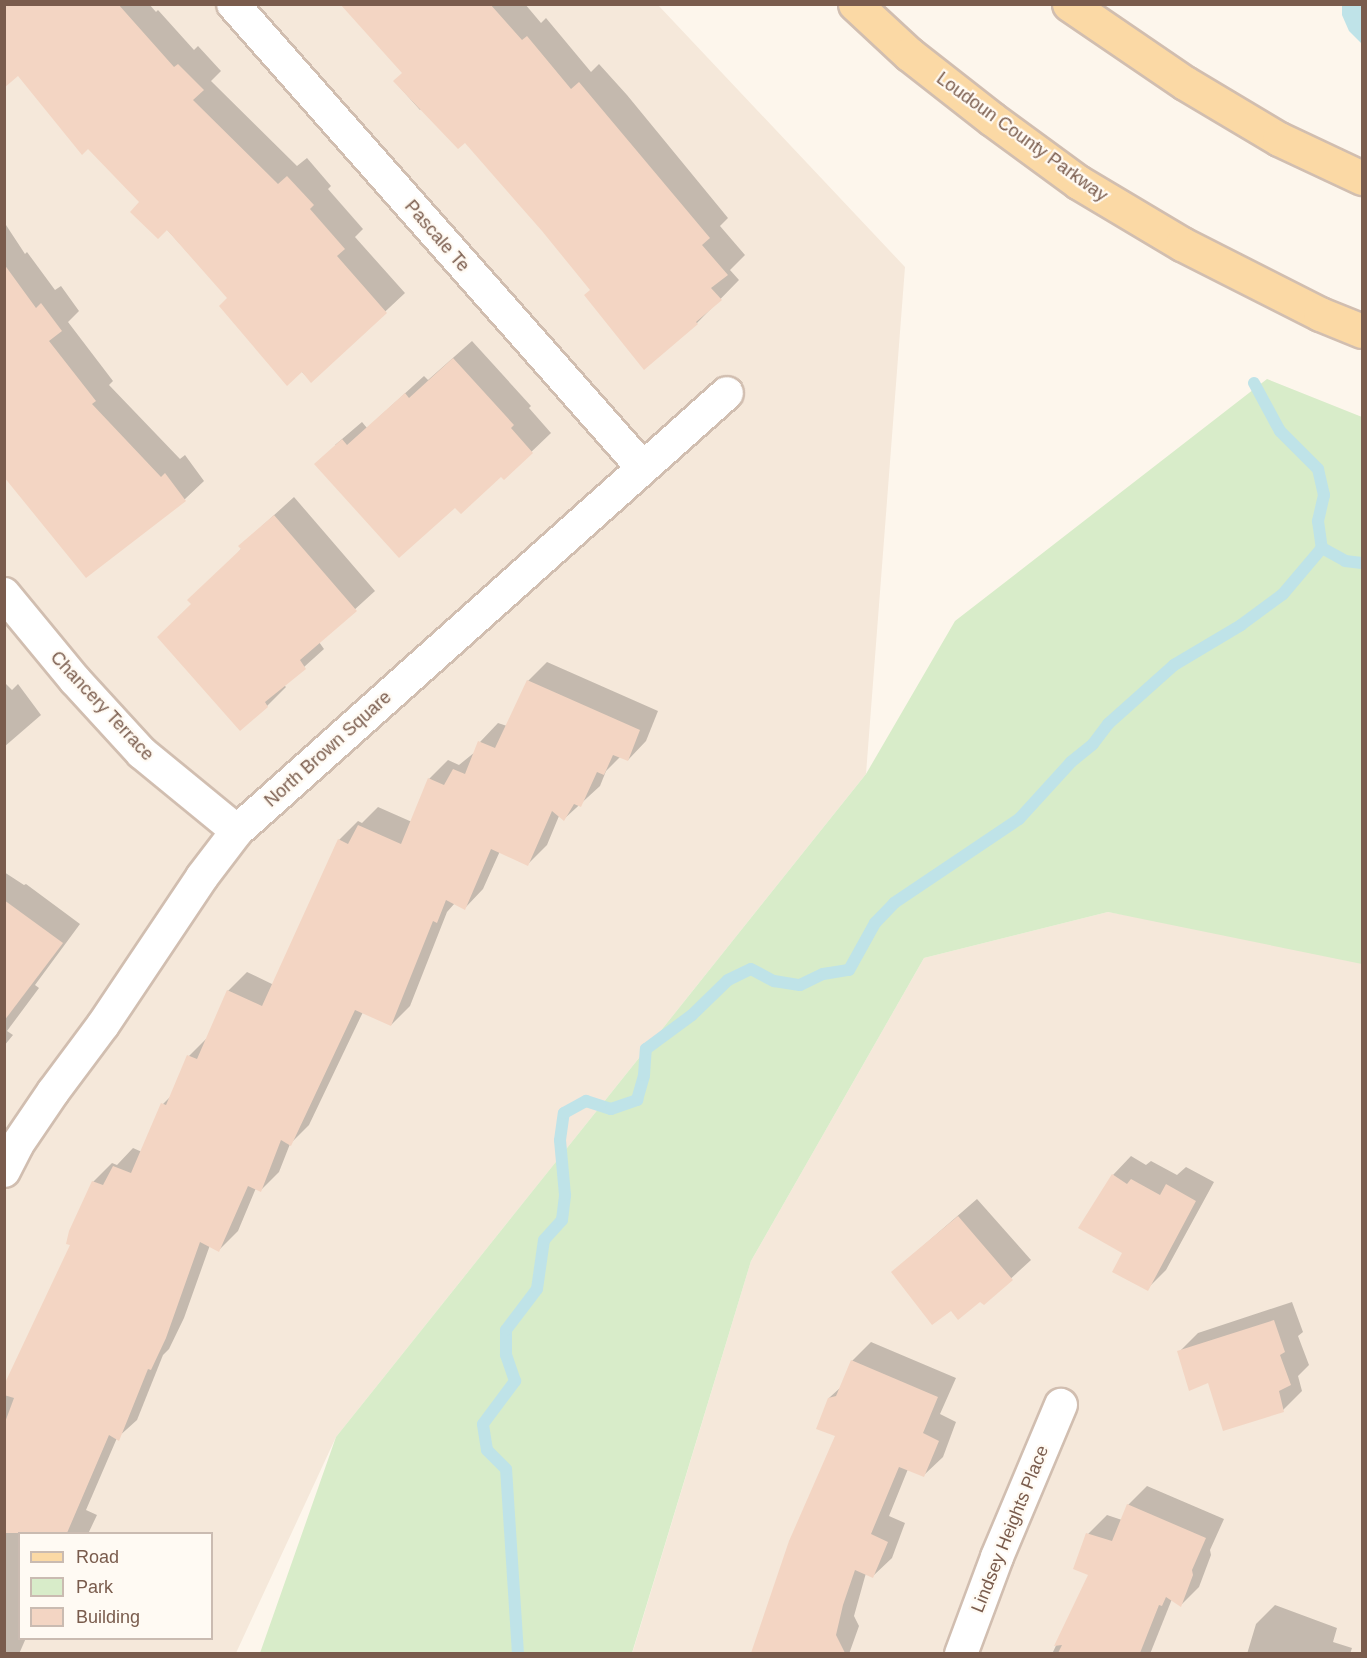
<!DOCTYPE html>
<style>
body{margin:0}
#map{position:relative;width:1367px;height:1658px;overflow:hidden;background:#fdf6ec;font-family:Helvetica,sans-serif}
div>[style]{position:absolute}
.residential>*{inset:0;background:#f5e8da}
.green>*{inset:0;background:#d8ecc9}
.water>*{inset:0;background:#bfe3e8}
.shadow>*{inset:0;background:#0003}
.stream>*{height:12px;margin:-6px;padding:0 6px;transform-origin:6px;border-radius:6px;background:#bfe3e8}
.building>*{inset:0;background:#f3d5c3}
.roads{filter:drop-shadow(2px 0 #d1beb0) drop-shadow(-2px 0 #d1beb0) drop-shadow(0 2px #d1beb0) drop-shadow(0 -2px #d1beb0)}
.minor>*{height:32px;margin:-16px;padding:0 16px;transform-origin:16px;border-radius:16px;background:#fff}
.primary>*{height:33px;margin:-16.5px;padding:0 16.5px;transform-origin:16.5px;border-radius:16.5px;background:#fbd9a5}
span{translate:-50% -50%;white-space:nowrap;text-align:center;line-height:1.15;-webkit-text-stroke:4.5px #fffaf3;paint-order:stroke}
.street-label{font-size:18px;color:#7a5c4d}
.frame{position:absolute;inset:0;border:6px solid #7a5c4d;pointer-events:none}
.legend{position:absolute;left:18px;top:1532px;width:195px;height:108px;box-sizing:border-box;background:#fffaf3;border:2px solid #cabbb1;margin:0;padding:8px 10px;list-style:none;font-size:18px;color:#7a5c4d}
.legend li{display:flex;align-items:center;gap:12px;height:30px}
.legend b{width:30px;border:2px solid #cabbb1}
</style>
<div id="map">
<div class="residential">
<i style="clip-path:polygon(evenodd,5px 5px,658px 5px,905px 267px,866px 774px,336px 1437px,236px 1653px,5px 1654px,5px 5px,20px 1534px,212px 1534px,212px 1638px,20px 1638px,20px 1534px)"></i>
<i style="clip-path:polygon(1108px 912px,1362px 956px,1362px 1653px,632px 1654px,751px 1261px,924px 958px)"></i>
</div>
<div class="green">
<i style="clip-path:polygon(1267px 379px,1362px 417px,1362px 964px,1108px 912px,924px 958px,751px 1261px,632px 1653px,260px 1653px,336px 1437px,866px 774px,955px 621px)"></i>
</div>
<div class="water">
<i style="clip-path:polygon(1342px 5px,1362px 5px,1362px 44px,1349px 31px,1342px 15px)"></i>
</div>
<div class="shadow">
<i style="clip-path:polygon(4px 4px,149px 4px,156px 12px,158px 10px,194px 50px,198px 46px,221px 71px,211px 81px,297px 166px,307px 158px,331px 186px,328px 189px,363px 229px,355px 237px,405px 293px,311px 381px,229px 298px,142px 202px)"></i>
<i style="clip-path:polygon(342px 4px,525px 4px,541px 23px,546px 18px,591px 72px,599px 64px,627px 95px,728px 218px,720px 226px,745px 255px,730px 270px,739px 280px,697px 323px,644px 368px,591px 290px,543px 230px,465px 141px,423px 108px,420px 110px,395px 82px,404px 73px)"></i>
<i style="clip-path:polygon(6px 225px,25px 254px,27px 252px,55px 290px,61px 286px,79px 311px,68px 322px,113px 381px,109px 385px,180px 459px,185px 455px,204px 481px,185px 499px,87px 576px,4px 474px)"></i>
<i style="clip-path:polygon(472px 341px,531px 406px,529px 408px,551px 433px,504px 478px,501px 475px,455px 505px,335px 445px,362px 422px,367px 428px,424px 376px,428px 380px)"></i>
<i style="clip-path:polygon(294px 497px,375px 591px,319px 642px,324px 649px,284px 685px,286px 687px,267px 706px,193px 604px,242px 548px,240px 546px)"></i>
<i style="clip-path:polygon(547px 662px,658px 711px,646px 741px,628px 760px,621px 756px,606px 771px,600px 786px,564px 819px,559px 816px,547px 845px,528px 864px,500px 851px,483px 889px,465px 908px,455px 903px,447px 912px,410px 1006px,391px 1025px,363px 1012px,309px 1125px,290px 1144px,279px 1172px,261px 1190px,256px 1188px,238px 1231px,219px 1250px,210px 1245px,184px 1318px,169px 1349px,163px 1355px,137px 1420px,117px 1438px,86px 1510px,97px 1515px,88px 1534px,20px 1534px,20px 1638px,26px 1638px,19px 1654px,4px 1654px,4px 1390px,72px 1244px,93px 1182px,112px 1163px,117px 1165px,133px 1148px,142px 1152px,163px 1104px,173px 1094px,189px 1056px,208px 1037px,228px 991px,247px 972px,274px 985px,339px 840px,358px 821px,362px 823px,378px 807px,412px 822px,429px 779px,448px 760px,459px 765px,475px 752px,480px 742px,498px 723px,507px 726px,528px 681px)"></i>
<i style="clip-path:polygon(4px 682px,12px 690px,18px 684px,41px 715px,4px 747px)"></i>
<i style="clip-path:polygon(4px 872px,24px 885px,26px 884px,80px 924px,35px 985px,39px 988px,7px 1031px,13px 1035px,4px 1046px)"></i>
<i style="clip-path:polygon(1131px 1156px,1146px 1165px,1151px 1161px,1177px 1175px,1186px 1167px,1214px 1182px,1166px 1270px,1147px 1289px,1124px 1253px,1113px 1175px)"></i>
<i style="clip-path:polygon(977px 1199px,1031px 1260px,984px 1303px,981px 1300px,951px 1309px,893px 1272px)"></i>
<i style="clip-path:polygon(1292px 1302px,1303px 1332px,1298px 1336px,1309px 1365px,1298px 1376px,1302px 1391px,1283px 1410px,1208px 1381px,1179px 1352px,1198px 1333px)"></i>
<i style="clip-path:polygon(871px 1342px,956px 1378px,940px 1414px,956px 1422px,943px 1457px,924px 1475px,908px 1469px,889px 1516px,905px 1523px,892px 1558px,873px 1576px,866px 1573px,854px 1616px,859px 1626px,849px 1654px,753px 1654px,791px 1542px,837px 1435px,829px 1398px,841px 1387px,852px 1361px)"></i>
<i style="clip-path:polygon(1147px 1486px,1224px 1519px,1210px 1550px,1211px 1555px,1199px 1587px,1181px 1605px,1172px 1599px,1150px 1654px,1052px 1654px,1090px 1574px,1088px 1534px,1107px 1515px,1122px 1520px,1128px 1505px)"></i>
<i style="clip-path:polygon(1275px 1605px,1337px 1628px,1333px 1642px,1352px 1648px,1350px 1654px,1247px 1654px,1256px 1624px)"></i>
</div>
<div class="stream">
<i style="left:1254px;top:383px;width:55px;rotate:61.6deg"></i>
<i style="left:1280px;top:431px;width:54px;rotate:45deg"></i>
<i style="left:1318px;top:469px;width:27px;rotate:77deg"></i>
<i style="left:1324px;top:495px;width:27px;rotate:103deg"></i>
<i style="left:1318px;top:521px;width:27px;rotate:82deg"></i>
<i style="left:1322px;top:548px;width:26px;rotate:29deg"></i>
<i style="left:1345px;top:561px;width:17px;rotate:7deg"></i>
<i style="left:518px;top:1654px;width:185px;rotate:-93.7deg"></i>
<i style="left:506px;top:1469px;width:27px;rotate:-135deg"></i>
<i style="left:487px;top:1450px;width:26px;rotate:-99deg"></i>
<i style="left:483px;top:1424px;width:54px;rotate:-53.3deg"></i>
<i style="left:515px;top:1381px;width:28px;rotate:-109deg"></i>
<i style="left:506px;top:1355px;width:25px;rotate:-90deg"></i>
<i style="left:506px;top:1330px;width:51px;rotate:-52.9deg"></i>
<i style="left:537px;top:1289px;width:49px;rotate:-81.9deg"></i>
<i style="left:544px;top:1240px;width:27px;rotate:-48deg"></i>
<i style="left:562px;top:1220px;width:25px;rotate:-83deg"></i>
<i style="left:565px;top:1195px;width:55px;rotate:-95.2deg"></i>
<i style="left:560px;top:1140px;width:27px;rotate:-82deg"></i>
<i style="left:564px;top:1113px;width:25px;rotate:-29deg"></i>
<i style="left:586px;top:1101px;width:26px;rotate:18deg"></i>
<i style="left:611px;top:1109px;width:28px;rotate:-19deg"></i>
<i style="left:637px;top:1100px;width:26px;rotate:-74deg"></i>
<i style="left:644px;top:1075px;width:26px;rotate:-86deg"></i>
<i style="left:646px;top:1049px;width:57px;rotate:-36.5deg"></i>
<i style="left:692px;top:1015px;width:50px;rotate:-44.2deg"></i>
<i style="left:728px;top:980px;width:25px;rotate:-26deg"></i>
<i style="left:751px;top:969px;width:26px;rotate:28deg"></i>
<i style="left:774px;top:981px;width:26px;rotate:9deg"></i>
<i style="left:800px;top:985px;width:25px;rotate:-26deg"></i>
<i style="left:823px;top:974px;width:26px;rotate:-9deg"></i>
<i style="left:849px;top:970px;width:54px;rotate:-61deg"></i>
<i style="left:875px;top:923px;width:28px;rotate:-46deg"></i>
<i style="left:894px;top:903px;width:151px;rotate:-33.9deg"></i>
<i style="left:1019px;top:819px;width:77px;rotate:-47.6deg"></i>
<i style="left:1071px;top:762px;width:28px;rotate:-39deg"></i>
<i style="left:1093px;top:744px;width:25px;rotate:-53deg"></i>
<i style="left:1108px;top:724px;width:89px;rotate:-41.8deg"></i>
<i style="left:1174px;top:665px;width:78px;rotate:-30.8deg"></i>
<i style="left:1241px;top:625px;width:52px;rotate:-36.4deg"></i>
<i style="left:1283px;top:594px;width:60px;rotate:-49.7deg"></i>
</div>
<div class="building">
<i style="clip-path:polygon(4px 4px,118px 4px,174px 67px,178px 64px,204px 90px,193px 100px,278px 184px,287px 176px,314px 205px,310px 209px,345px 249px,337px 256px,387px 313px,311px 383px,302px 372px,287px 386px,219px 306px,227px 298px,167px 230px,158px 239px,130px 212px,139px 202px,88px 149px,82px 155px,18px 76px,4px 88px)"></i>
<i style="clip-path:polygon(340px 4px,490px 4px,522px 40px,527px 36px,571px 89px,579px 82px,710px 238px,702px 245px,728px 275px,711px 288px,722px 300px,696px 322px,698px 324px,644px 370px,584px 295px,590px 290px,542px 231px,465px 143px,458px 149px,393px 81px,402px 73px)"></i>
<i style="clip-path:polygon(4px 264px,36px 308px,41px 303px,62px 331px,49px 341px,96px 401px,92px 404px,161px 477px,165px 473px,186px 501px,86px 578px,4px 477px)"></i>
<i style="clip-path:polygon(453px 358px,514px 425px,511px 428px,533px 453px,504px 480px,501px 477px,461px 514px,455px 508px,399px 558px,314px 464px,342px 439px,347px 445px,405px 393px,409px 398px)"></i>
<i style="clip-path:polygon(274px 515px,357px 611px,300px 660px,306px 669px,265px 702px,268px 707px,240px 731px,157px 637px,191px 604px,187px 600px,241px 549px,238px 546px)"></i>
<i style="clip-path:polygon(527px 680px,640px 730px,628px 761px,613px 755px,604px 775px,597px 772px,581px 807px,574px 804px,564px 821px,552px 811px,528px 866px,491px 849px,465px 910px,446px 900px,437px 923px,433px 921px,391px 1026px,355px 1010px,291px 1146px,281px 1140px,261px 1192px,248px 1186px,219px 1252px,200px 1242px,166px 1338px,151px 1370px,148px 1369px,119px 1441px,109px 1435px,67px 1533px,4px 1533px,4px 1425px,14px 1398px,4px 1395px,4px 1385px,70px 1245px,66px 1244px,69px 1231px,92px 1181px,103px 1185px,113px 1166px,131px 1173px,161px 1103px,166px 1105px,187px 1055px,197px 1059px,227px 990px,262px 1006px,338px 839px,348px 844px,358px 825px,401px 844px,428px 778px,444px 785px,453px 769px,465px 774px,478px 741px,495px 748px)"></i>
<i style="clip-path:polygon(4px 900px,63px 943px,4px 1021px)"></i>
<i style="clip-path:polygon(1112px 1174px,1127px 1184px,1131px 1179px,1160px 1195px,1166px 1184px,1196px 1201px,1148px 1291px,1112px 1272px,1122px 1253px,1078px 1228px)"></i>
<i style="clip-path:polygon(958px 1216px,1013px 1280px,984px 1305px,980px 1302px,958px 1320px,951px 1311px,932px 1325px,891px 1272px)"></i>
<i style="clip-path:polygon(1274px 1320px,1285px 1352px,1280px 1355px,1291px 1385px,1279px 1391px,1284px 1412px,1223px 1431px,1208px 1383px,1189px 1391px,1177px 1351px)"></i>
<i style="clip-path:polygon(851px 1360px,938px 1397px,923px 1433px,939px 1441px,924px 1477px,899px 1467px,871px 1534px,888px 1542px,873px 1578px,855px 1570px,843px 1605px,836px 1635px,845px 1653px,751px 1653px,789px 1541px,835px 1436px,816px 1429px,828px 1398px,836px 1396px)"></i>
<i style="clip-path:polygon(1127px 1504px,1206px 1538px,1192px 1570px,1193px 1575px,1181px 1607px,1166px 1597px,1162px 1606px,1159px 1605px,1140px 1653px,1058px 1653px,1062px 1645px,1054px 1646px,1088px 1575px,1073px 1569px,1086px 1533px,1112px 1541px)"></i>
</div>
<div class="roads">
<div class="minor">
<i style="left:233px;top:4px;width:618px;rotate:48.54deg"></i>
<i style="left:4px;top:594px;width:112px;rotate:50.5deg"></i>
<i style="left:75px;top:680px;width:99px;rotate:47.5deg"></i>
<i style="left:142px;top:753px;width:123px;rotate:39.4deg"></i>
<i style="left:4px;top:1171px;width:29px;rotate:-63deg"></i>
<i style="left:17px;top:1145px;width:64px;rotate:-55.8deg"></i>
<i style="left:53px;top:1092px;width:84px;rotate:-53.3deg"></i>
<i style="left:103px;top:1025px;width:178px;rotate:-56.2deg"></i>
<i style="left:202px;top:877px;width:58px;rotate:-52.7deg"></i>
<i style="left:237px;top:831px;width:657px;rotate:-41.79deg"></i>
<i style="left:961px;top:1654px;width:103px;rotate:-69.6deg"></i>
<i style="left:997px;top:1557px;width:165px;rotate:-67.2deg"></i>
</div>
<div class="primary">
<i style="left:855px;top:4px;width:74px;rotate:42.8deg"></i>
<i style="left:909px;top:54px;width:105px;rotate:38.1deg"></i>
<i style="left:992px;top:119px;width:107px;rotate:36.2deg"></i>
<i style="left:1078px;top:182px;width:121px;rotate:30.8deg"></i>
<i style="left:1182px;top:244px;width:155px;rotate:26.9deg"></i>
<i style="left:1320px;top:314px;width:45px;rotate:22deg"></i>
<i style="left:1069px;top:4px;width:140px;rotate:34.3deg"></i>
<i style="left:1185px;top:83px;width:109px;rotate:30.8deg"></i>
<i style="left:1279px;top:139px;width:92px;rotate:25.2deg"></i>
</div>
</div>
<div class="street-label">
<span style="left:1022px;top:137px;rotate:36deg">Loudoun County Parkway</span>
<span style="left:437px;top:236px;rotate:49deg">Pascale Te</span>
<span style="left:102px;top:706px;rotate:47deg">Chancery Terrace</span>
<span style="left:328px;top:749px;rotate:-42deg">North Brown Square</span>
<span style="left:1010px;top:1529px;rotate:-68deg">Lindsey Heights Place</span>
</div>
<div class="frame"></div>
<ul class="legend">
<li><b style="height:8px;background:#fbd9a5"></b>Road</li>
<li><b style="height:16px;background:#d8ecc9"></b>Park</li>
<li><b style="height:16px;background:#f3d5c3"></b>Building</li>
</ul>
</div>
